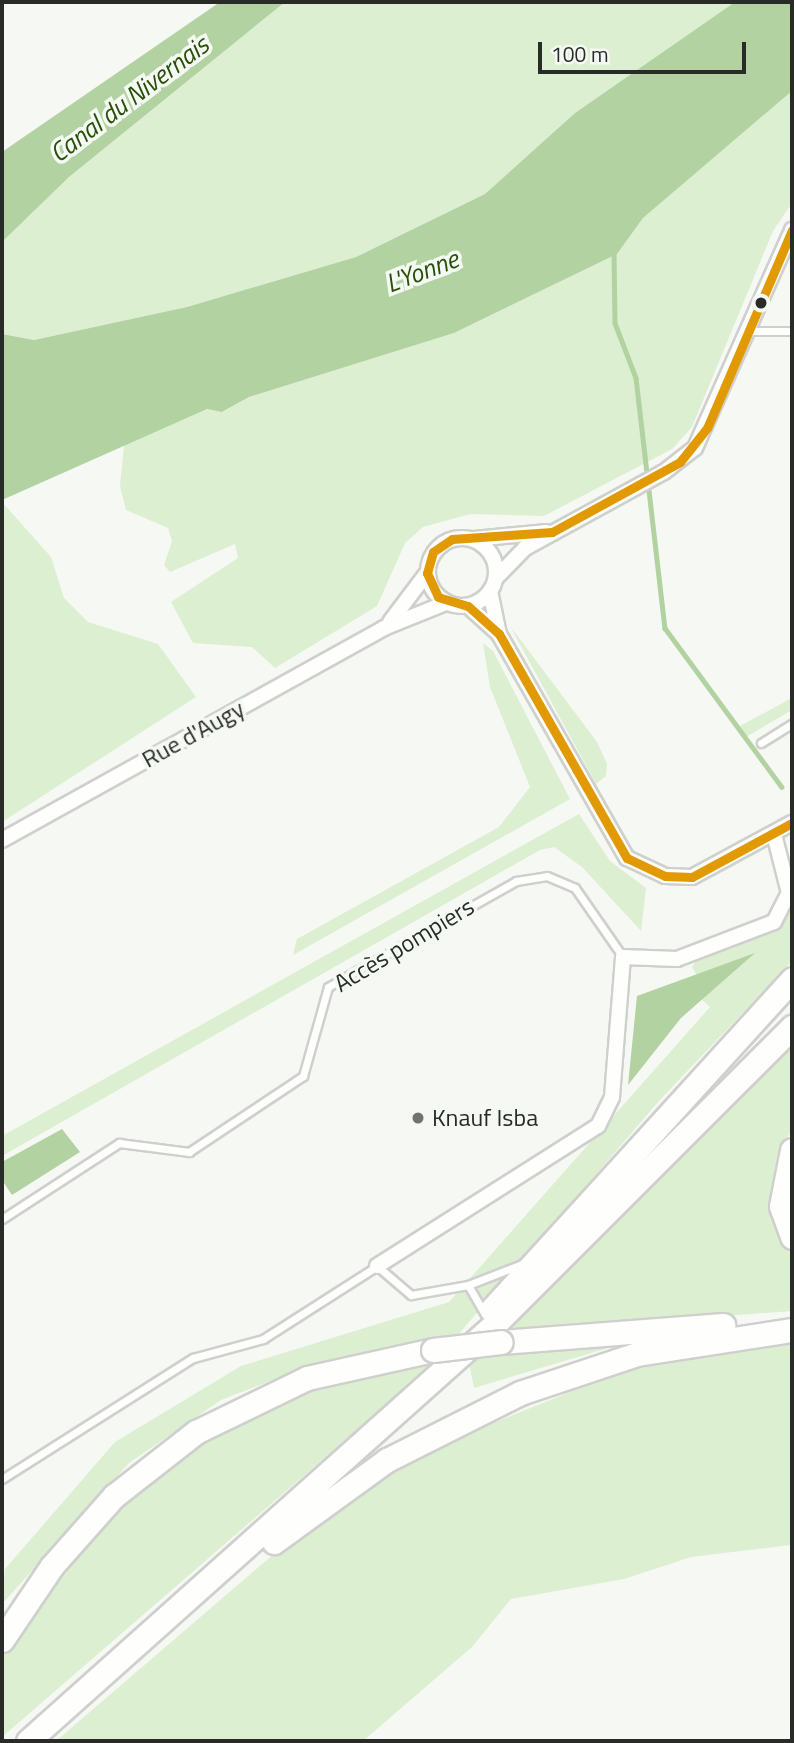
<!DOCTYPE html>
<meta charset="utf-8">
<style>
body{margin:0}
#map{position:relative;width:794px;height:1743px;overflow:hidden;background:#f6f8f4;font-family:"Titillium Web",sans-serif}
div>[style]{position:absolute}
.green>*{inset:0;background:#dcefd1}
.water>*{inset:0;background:#b2d2a1}
.stream>*{height:4.5px;margin:-2.25px;padding:0 2.25px;transform-origin:2.25px;border-radius:2.25px;background:#b2d2a1}
.roads{filter:drop-shadow(2px 0 #cfd0ce) drop-shadow(-2px 0 #cfd0ce) drop-shadow(0 2px #cfd0ce) drop-shadow(0 -2px #cfd0ce)}
.lane>*{height:7px;margin:-3.5px;padding:0 3.5px;transform-origin:3.5px;border-radius:3.5px;background:#fefefd}
.street>*{height:14px;margin:-7px;padding:0 7px;transform-origin:7px;border-radius:7px;background:#fefefd}
.street>.ring{margin:-7px;padding:0;box-sizing:content-box;background:none;border:14px solid #fefefd;border-radius:50%}
.primary>*{height:23px;margin:-11.5px;padding:0 11.5px;transform-origin:11.5px;border-radius:11.5px;background:#fefefd}
.bridges{filter:drop-shadow(2px 0 #cfd0ce) drop-shadow(-2px 0 #cfd0ce) drop-shadow(0 2px #cfd0ce) drop-shadow(0 -2px #cfd0ce)}
.primary-bridge>*{height:23px;margin:-11.5px;padding:0 11.5px;transform-origin:11.5px;border-radius:11.5px;background:#fefefd}
.bus-1>*{height:9px;margin:-4.5px;padding:0 4.5px;transform-origin:4.5px;border-radius:4.5px;background:#e29a04}
.dots>*{width:19px;height:19px;translate:-50% -50%;box-sizing:border-box;border:4px solid #f5f9f3;border-radius:50%}
span{translate:-50% -50%;white-space:nowrap;text-align:center;line-height:1.15;-webkit-text-stroke:7px #f5f9f3;paint-order:stroke}
.street-label{font-size:24px;color:#292b29}
.poi-label{font-size:24px;color:#292b29}
.left{translate:0 -50%;text-align:left}
.water-label{font-size:26px;color:#274f05;font-style:italic}
.frame{position:absolute;inset:0;border:4px solid #292b29;pointer-events:none}
.scale{position:absolute;left:538px;top:42px;width:208px;height:32px;box-sizing:border-box;border:4px solid #292b29;border-top:0;padding-left:9px;font-size:21px;line-height:24px;white-space:nowrap;color:#292b29;-webkit-text-stroke:5px #f5f9f3;paint-order:stroke}
</style>
<div id="map">
<div class="green">
<i style="clip-path:polygon(285px 2px,735px 2px,575px 113px,485px 194px,356px 257px,187px 307px,34px 340px,2px 334px,2px 242px,69px 177px)"></i>
<i style="clip-path:polygon(792px 91px,792px 203px,773px 231px,692px 427px,672px 449px,544px 516px,470px 514px,423px 527px,405px 543px,377px 606px,275px 668px,252px 647px,193px 643px,171px 602px,238px 558px,235px 544px,170px 572px,164px 565px,172px 541px,168px 528px,126px 510px,120px 486px,124px 445px,207px 409px,223px 412px,249px 397px,454px 333px,617px 254px,643px 218px)"></i>
<i style="clip-path:polygon(2px 502px,51px 557px,64px 598px,88px 622px,158px 644px,196px 697px,2px 822px)"></i>
<i style="clip-path:polygon(510px 626px,597px 742px,607px 764px,606px 776px,596px 784px)"></i>
<i style="clip-path:polygon(483px 643px,493px 651px,570px 799px,293px 955px,297px 939px,499px 827px,530px 787px,490px 687px)"></i>
<i style="clip-path:polygon(792px 698px,792px 710px,746px 737px,740px 726px)"></i>
<i style="clip-path:polygon(579px 814px,610px 861px,646px 888px,641px 931px,582px 867px,554px 847px,540px 850px,2px 1156px,2px 1136px)"></i>
<i style="clip-path:polygon(792px 911px,792px 961px,659px 1101px,457px 1336px,309px 1366px,221px 1400px,129px 1463px,2px 1604px,5px 1569px,115px 1442px,241px 1366px,449px 1302px,710px 1007px,693px 992px,702px 985px,692px 967px,697px 960px,769px 933px)"></i>
<i style="clip-path:polygon(792px 1038px,792px 1129px,780px 1153px,772px 1210px,792px 1249px,792px 1311px,495px 1333px)"></i>
<i style="clip-path:polygon(635px 1340px,474px 1388px,469px 1363px,478px 1354px)"></i>
<i style="clip-path:polygon(792px 1341px,792px 1552px,790px 1545px,691px 1557px,624px 1579px,511px 1599px,472px 1647px,363px 1741px,56px 1741px,303px 1529px,426px 1450px,632px 1367px)"></i>
<i style="clip-path:polygon(439px 1359px,382px 1408px,2px 1737px,2px 1653px,56px 1569px,152px 1471px,270px 1400px)"></i>
</div>
<div class="water">
<i style="clip-path:polygon(220px 2px,285px 2px,69px 177px,2px 242px,2px 152px)"></i>
<i style="clip-path:polygon(735px 2px,792px 2px,792px 91px,643px 218px,617px 254px,454px 333px,249px 397px,222px 412px,207px 409px,2px 500px,2px 334px,34px 340px,187px 307px,356px 257px,485px 194px,575px 113px)"></i>
<i style="clip-path:polygon(755px 953px,681px 1018px,628px 1085px,637px 996px)"></i>
<i style="clip-path:polygon(62px 1129px,80px 1152px,12px 1195px,2px 1180px,2px 1162px)"></i>
</div>
<div class="stream">
<i style="left:614px;top:251px;width:72px;rotate:89.2deg"></i>
<i style="left:615px;top:323px;width:59px;rotate:69.1deg"></i>
<i style="left:636px;top:378px;width:252px;rotate:83.4deg"></i>
<i style="left:665px;top:628px;width:197px;rotate:53.7deg"></i>
</div>
<div class="roads">
<div class="lane">
<i style="left:747px;top:331px;width:45px"></i>
<i style="left:761px;top:743px;width:36px;rotate:-32deg"></i>
<i style="left:2px;top:1219px;width:140px;rotate:-33deg"></i>
<i style="left:119px;top:1143px;width:71px;rotate:7.3deg"></i>
<i style="left:189px;top:1152px;width:137px;rotate:-33.7deg"></i>
<i style="left:303px;top:1076px;width:92px;rotate:-74.3deg"></i>
<i style="left:328px;top:987px;width:216px;rotate:-29.4deg"></i>
<i style="left:516px;top:881px;width:31px;rotate:-9deg"></i>
<i style="left:547px;top:876px;width:30px;rotate:23deg"></i>
<i style="left:575px;top:888px;width:84px;rotate:55.2deg"></i>
<i style="left:468px;top:1285px;width:34px;rotate:60deg"></i>
<i style="left:2px;top:1479px;width:226px;rotate:-32.4deg"></i>
<i style="left:193px;top:1358px;width:73px;rotate:-15.2deg"></i>
<i style="left:263px;top:1339px;width:135px;rotate:-32.6deg"></i>
<i style="left:377px;top:1266px;width:45px;rotate:40.5deg"></i>
<i style="left:411px;top:1295px;width:58px;rotate:-10deg"></i>
<i style="left:468px;top:1285px;width:58px;rotate:-21.3deg"></i>
</div>
<div class="street">
<i class="ring" style="left:428px;top:538px;width:54px;height:54px"></i>
<i style="left:474px;top:539px;width:73px;rotate:-5.5deg"></i>
<i style="left:496px;top:578px;width:42px;rotate:-46deg"></i>
<i style="left:525px;top:548px;width:158px;rotate:-28.7deg"></i>
<i style="left:664px;top:472px;width:39px;rotate:-38deg"></i>
<i style="left:695px;top:448px;width:239px;rotate:-66deg"></i>
<i style="left:490px;top:591px;width:44px;rotate:78.2deg"></i>
<i style="left:499px;top:634px;width:258px;rotate:60.3deg"></i>
<i style="left:627px;top:858px;width:42px;rotate:25.3deg"></i>
<i style="left:665px;top:876px;width:27px;rotate:2deg"></i>
<i style="left:692px;top:877px;width:114px;rotate:-28.4deg"></i>
<i style="left:468px;top:606px;width:42px;rotate:42.1deg"></i>
<i style="left:390px;top:622px;width:61px;rotate:-52.9deg"></i>
<i style="left:2px;top:840px;width:437px;rotate:-29deg"></i>
<i style="left:384px;top:628px;width:67px;rotate:-22deg"></i>
<i style="left:377px;top:1266px;width:262px;rotate:-32.4deg"></i>
<i style="left:598px;top:1126px;width:32px;rotate:-64deg"></i>
<i style="left:612px;top:1097px;width:140px;rotate:-85.5deg"></i>
<i style="left:623px;top:957px;width:54px;rotate:2.1deg"></i>
<i style="left:677px;top:959px;width:104px;rotate:-20.9deg"></i>
<i style="left:774px;top:922px;width:33px;rotate:-63deg"></i>
<i style="left:789px;top:893px;width:61px;rotate:-104.3deg"></i>
</div>
<div class="primary">
<i style="left:792px;top:1150px;width:57px;rotate:101.1deg"></i>
<i style="left:781px;top:1206px;width:33px;rotate:70deg"></i>
<i style="left:492px;top:1309px;width:446px;rotate:-47.7deg"></i>
<i style="left:501px;top:1342px;width:223px;rotate:-4.4deg"></i>
<i style="left:274px;top:1542px;width:140px;rotate:-36deg"></i>
<i style="left:387px;top:1460px;width:149px;rotate:-26.7deg"></i>
<i style="left:520px;top:1393px;width:123px;rotate:-18.4deg"></i>
<i style="left:637px;top:1354px;width:157px;rotate:-8.8deg"></i>
<i style="left:2px;top:1640px;width:89px;rotate:-56deg"></i>
<i style="left:52px;top:1566px;width:94px;rotate:-48.5deg"></i>
<i style="left:114px;top:1496px;width:104px;rotate:-38deg"></i>
<i style="left:196px;top:1432px;width:123px;rotate:-25.9deg"></i>
<i style="left:307px;top:1378px;width:129px;rotate:-12.5deg"></i>
<i style="left:28px;top:1741px;width:627px;rotate:-41.77deg"></i>
<i style="left:496px;top:1323px;width:419px;rotate:-45deg"></i>
</div>
</div>
<div class="bridges">
<div class="primary-bridge">
<i style="left:433px;top:1350px;width:68px;rotate:-6.7deg"></i>
</div>
</div>
<div class="bus-1">
<i style="left:792px;top:230px;width:215px;rotate:113.2deg"></i>
<i style="left:707px;top:428px;width:43px;rotate:128.5deg"></i>
<i style="left:680px;top:462px;width:146px;rotate:151.3deg"></i>
<i style="left:552px;top:532px;width:100px;rotate:176deg"></i>
<i style="left:452px;top:539px;width:23px;rotate:146deg"></i>
<i style="left:433px;top:552px;width:22px;rotate:106deg"></i>
<i style="left:427px;top:573px;width:26px;rotate:65deg"></i>
<i style="left:438px;top:597px;width:31px;rotate:17deg"></i>
<i style="left:468px;top:606px;width:42px;rotate:42.1deg"></i>
<i style="left:499px;top:634px;width:258px;rotate:60.3deg"></i>
<i style="left:627px;top:858px;width:42px;rotate:25.3deg"></i>
<i style="left:665px;top:876px;width:27px;rotate:2deg"></i>
<i style="left:692px;top:877px;width:114px;rotate:-28.4deg"></i>
</div>
<div class="dots">
<i style="left:761px;top:303px;background:#292b29"></i>
<i style="left:418px;top:1118px;background:#717370"></i>
</div>
<div class="street-label">
<span style="left:193px;top:734px;rotate:-29deg">Rue d'Augy</span>
<span style="left:404px;top:945px;rotate:-31deg">Accès pompiers</span>
</div>
<div class="poi-label">
<span class="left" style="left:432px;top:1118px">Knauf Isba</span>
</div>
<div class="water-label">
<span style="left:129px;top:99px;rotate:-37deg">Canal du Nivernais</span>
<span style="left:422px;top:271px;rotate:-21deg">L'Yonne</span>
</div>
<div class="frame"></div>
<div class="scale">100 m</div>
</div>
